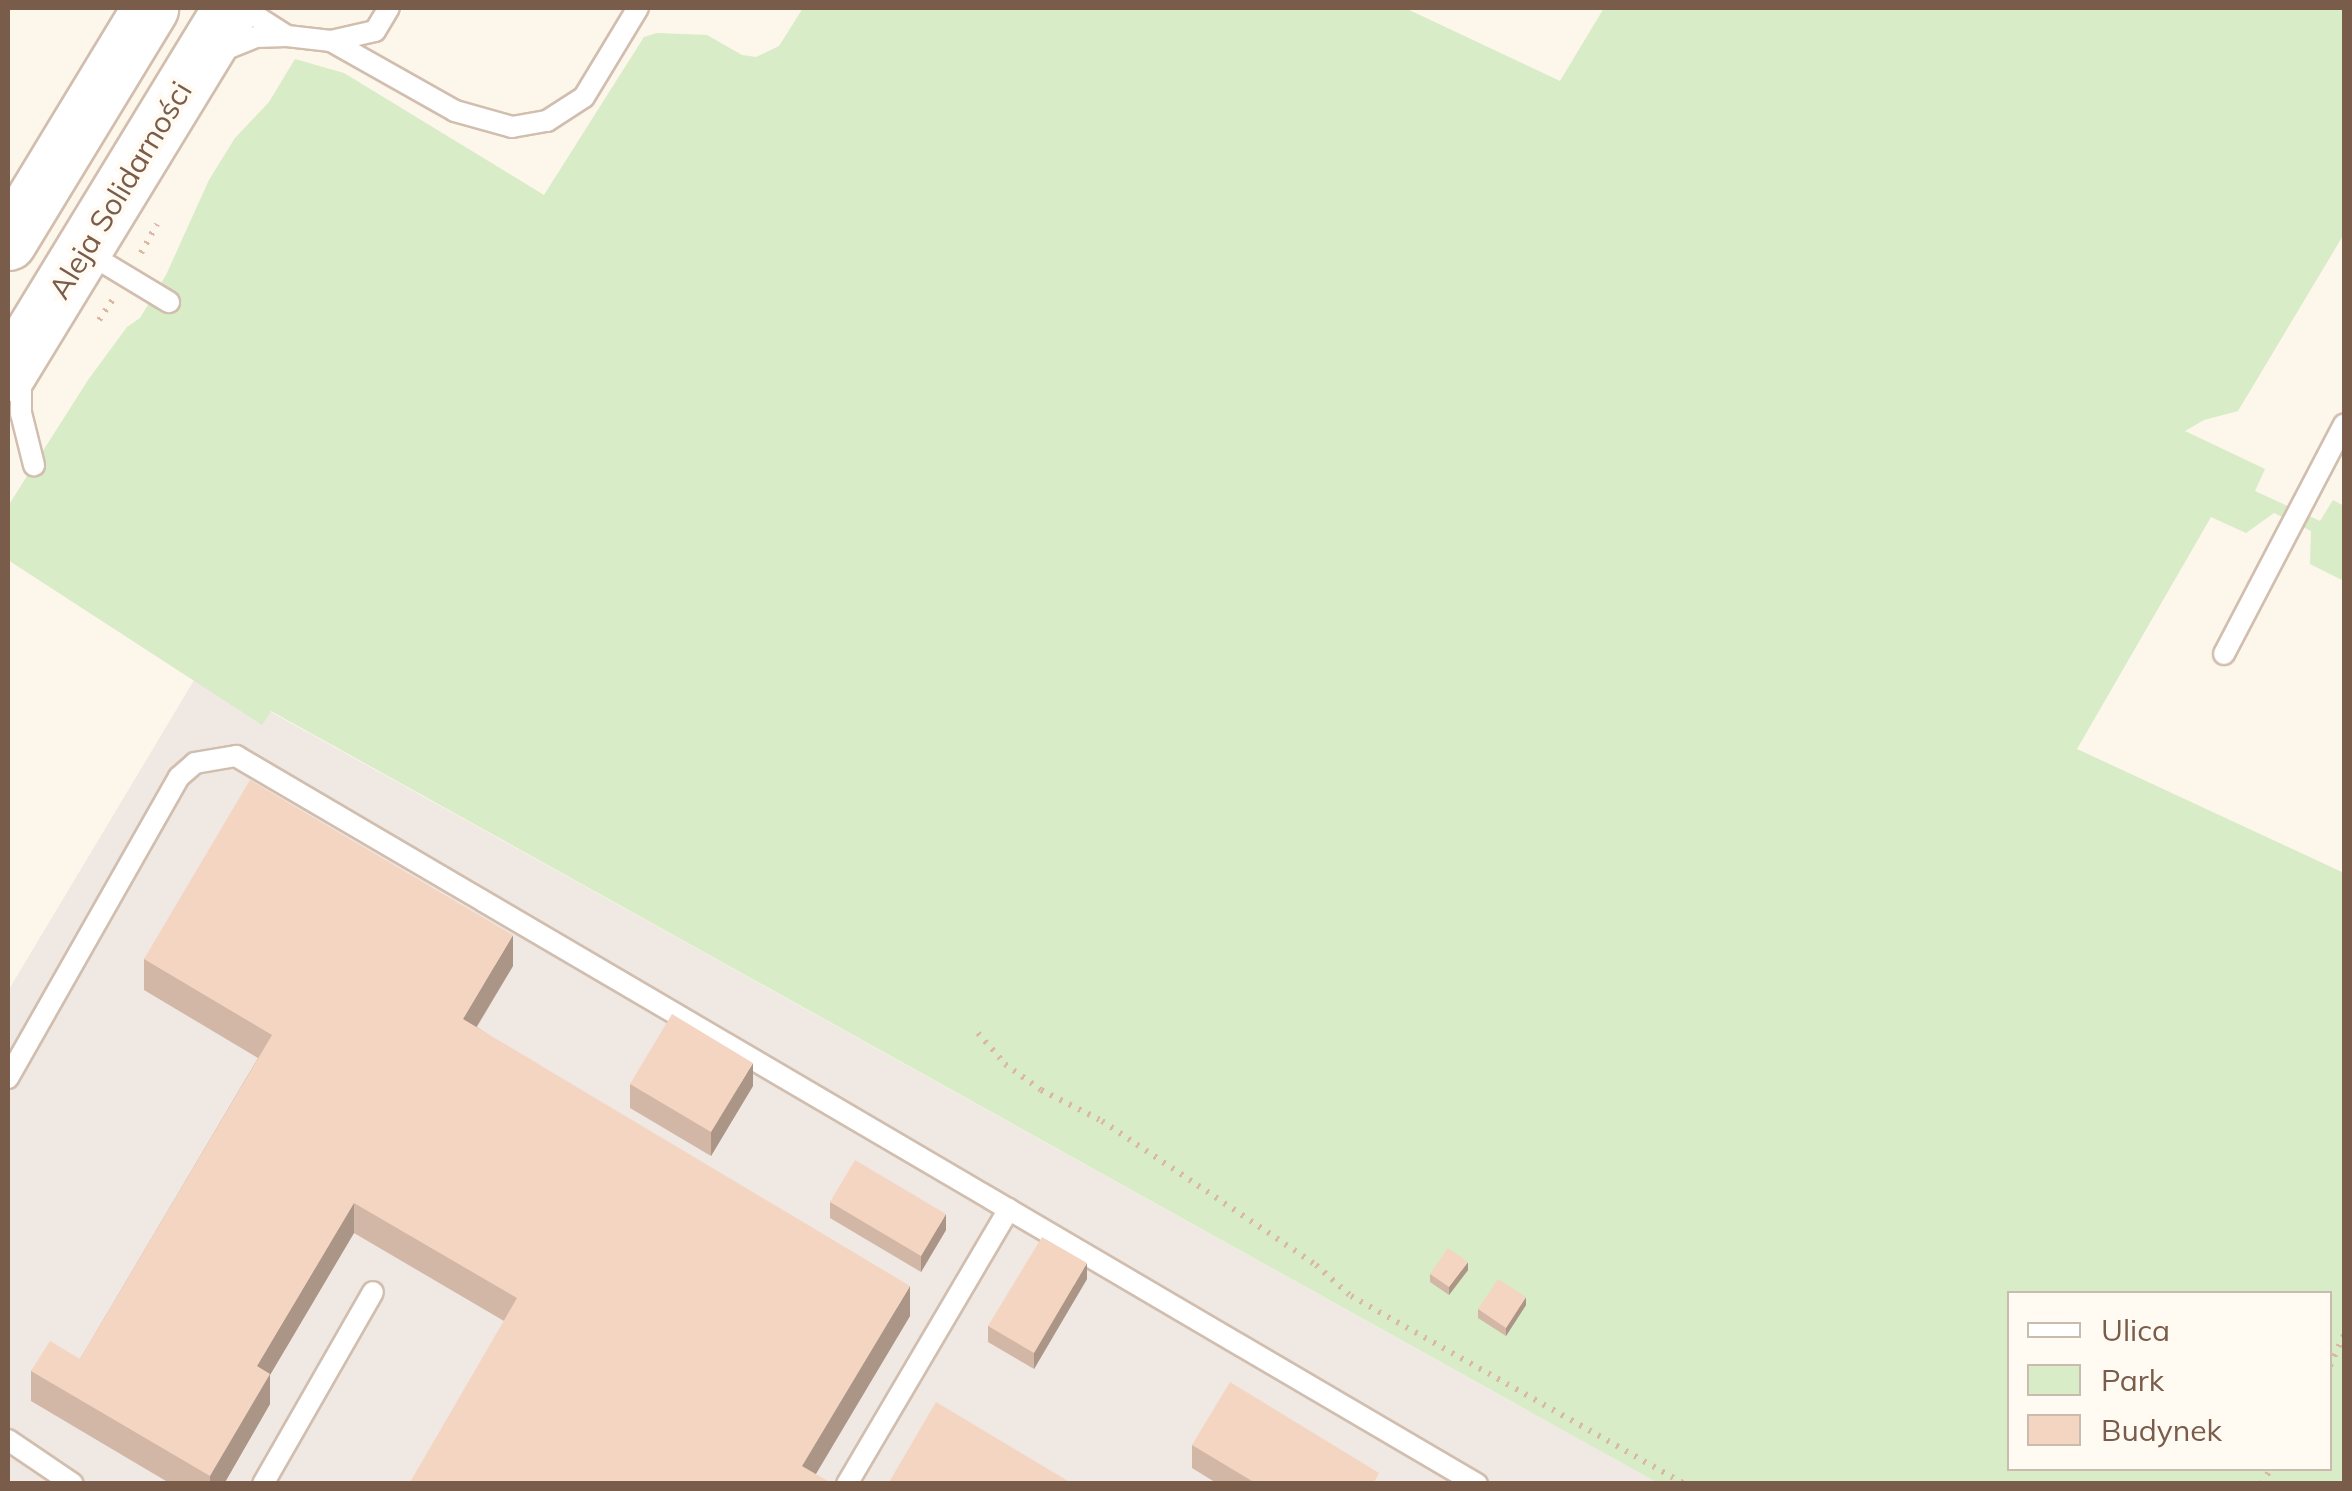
<!DOCTYPE html>
<meta charset="utf-8">
<style>
body{margin:0}
#map{position:relative;width:2352px;height:1491px;overflow:hidden;background:#fdf6ea;font-family:Mulish,sans-serif}
div>[style]{position:absolute}
.industrial>*{inset:0;background:#efe8e3}
.green>*{inset:0;background:#d7ecc7}
.path>*{height:6px;margin-top:-3px;transform-origin:0;background:repeating-linear-gradient(90deg,#dab8a3 0 2.5px,transparent 0 10.5px)}
.roads{filter:drop-shadow(2px 0 #d1beae) drop-shadow(-2px 0 #d1beae) drop-shadow(0 2px #d1beae) drop-shadow(0 -2px #d1beae)}
.service>*{height:20px;margin:-10px;padding:0 10px;transform-origin:10px;border-radius:10px;background:#fff}
.secondary>*{height:55px;margin:-27.5px;padding:0 27.5px;transform-origin:27.5px;border-radius:27.5px;background:#fff}
.wall>*{inset:0;background:#d2b7a6}
.shaded-wall>*{inset:0;background:#ab9587}
.building>*{inset:0;background:#f4d5c1}
span{translate:-50% -50%;white-space:nowrap;text-align:center;line-height:1.15;-webkit-text-stroke:8px #fffaf2;paint-order:stroke}
.street-label{font-size:30px;color:#7a5c4b}
.frame{position:absolute;inset:0;border:10px solid #7a5c4b;pointer-events:none}
.legend{position:absolute;left:2007px;top:1291px;width:325px;height:180px;box-sizing:border-box;background:#fffaf2;border:2px solid #cabbaf;margin:0;padding:12px 18px;list-style:none;font-size:30px;color:#7a5c4b}
.legend li{display:flex;align-items:center;gap:20px;height:50px}
.legend b{width:50px;border:2px solid #cabbaf}
</style>
<div id="map">
<div class="industrial">
<i style="clip-path:polygon(199px 672px,1658px 1483px,8px 1483px,8px 991px)"></i>
</div>
<div class="green">
<i style="clip-path:polygon(evenodd,803px 8px,1405px 8px,1560px 81px,1604px 8px,2344px 8px,2344px 234px,2238px 411px,2204px 420px,2185px 431px,2265px 469px,2255px 491px,2320px 521px,2333px 500px,2344px 506px,2344px 581px,2310px 564px,2311px 531px,2274px 513px,2246px 533px,2211px 517px,2077px 749px,2344px 873px,2344px 1483px,1658px 1483px,271px 711px,262px 725px,8px 560px,8px 506px,88px 380px,127px 327px,140px 318px,166px 275px,209px 180px,235px 138px,269px 102px,295px 59px,344px 73px,544px 195px,644px 37px,657px 33px,707px 35px,742px 55px,756px 57px,779px 46px,803px 8px,2010px 1294px,2330px 1294px,2330px 1468px,2010px 1468px,2010px 1294px)"></i>
</div>
<div class="path">
<i style="left:141px;top:253px;width:33px;rotate:-61deg"></i>
<i style="left:99px;top:320px;width:27px;rotate:-56deg"></i>
<i style="left:978px;top:1033px;width:41px;rotate:48.9deg"></i>
<i style="left:1005px;top:1064px;width:44px;rotate:35.8deg"></i>
<i style="left:1041px;top:1090px;width:68px;rotate:26.9deg"></i>
<i style="left:1102px;top:1121px;width:258px;rotate:33.9deg"></i>
<i style="left:1316px;top:1265px;width:47px;rotate:41.5deg"></i>
<i style="left:1351px;top:1296px;width:383px;rotate:29.4deg"></i>
<i style="left:2330px;top:1366px;width:34px;rotate:-66deg"></i>
<i style="left:2262px;top:1484px;width:18px;rotate:-61deg"></i>
</div>
<div class="roads">
<div class="service">
<i style="left:243px;top:8px;width:52px;rotate:32.5deg"></i>
<i style="left:287px;top:36px;width:44px;rotate:6.5deg"></i>
<i style="left:331px;top:41px;width:45px;rotate:-12.8deg"></i>
<i style="left:375px;top:31px;width:27px;rotate:-59deg"></i>
<i style="left:331px;top:41px;width:142px;rotate:29.4deg"></i>
<i style="left:455px;top:111px;width:59px;rotate:15.7deg"></i>
<i style="left:512px;top:127px;width:36px;rotate:-10deg"></i>
<i style="left:547px;top:121px;width:44px;rotate:-33deg"></i>
<i style="left:584px;top:97px;width:104px;rotate:-58.8deg"></i>
<i style="left:219px;top:52px;width:40px;rotate:-22deg"></i>
<i style="left:256px;top:37px;width:31px;rotate:-2deg"></i>
<i style="left:86px;top:252px;width:97px;rotate:31.1deg"></i>
<i style="left:21px;top:374px;width:39px;rotate:90deg"></i>
<i style="left:21px;top:413px;width:54px;rotate:76deg"></i>
<i style="left:2224px;top:654px;width:259px;rotate:-62.4deg"></i>
<i style="left:8px;top:1078px;width:346px;rotate:-60.4deg"></i>
<i style="left:179px;top:777px;width:21px;rotate:-41deg"></i>
<i style="left:195px;top:763px;width:42px;rotate:-9.7deg"></i>
<i style="left:236px;top:756px;width:1439px;rotate:30.4deg"></i>
<i style="left:8px;top:1440px;width:78px;rotate:34.1deg"></i>
<i style="left:263px;top:1484px;width:221px;rotate:-60.2deg"></i>
<i style="left:847px;top:1484px;width:319px;rotate:-59.5deg"></i>
</div>
<div class="secondary">
<i style="left:8px;top:242px;width:274px;rotate:-58.7deg"></i>
<i style="left:8px;top:373px;width:428px;rotate:-58.6deg"></i>
</div>
</div>
<div class="wall">
<i style="clip-path:polygon(144px 959px,513px 966px,477px 1027px,910px 1316px,816px 1473px,504px 1321px,354px 1233px,270px 1375px,270px 1404px,224px 1484px,171px 1484px,31px 1401px,31px 1371px,80px 1359px,258px 1058px,144px 990px)"></i>
<i style="clip-path:polygon(630px 1084px,753px 1086px,711px 1156px,630px 1108px)"></i>
<i style="clip-path:polygon(830px 1202px,946px 1230px,921px 1272px,830px 1218px)"></i>
<i style="clip-path:polygon(1468px 1270px,1449px 1295px,1430px 1282px,1430px 1274px)"></i>
<i style="clip-path:polygon(1087px 1279px,1034px 1369px,988px 1342px,988px 1326px)"></i>
<i style="clip-path:polygon(1526px 1305px,1506px 1336px,1478px 1318px,1478px 1309px)"></i>
<i style="clip-path:polygon(1192px 1445px,1379px 1484px,1218px 1484px,1192px 1468px)"></i>
</div>
<div class="shaded-wall">
<i style="clip-path:polygon(513px 935px,513px 966px,463px 1049px,463px 1019px)"></i>
<i style="clip-path:polygon(753px 1063px,753px 1086px,711px 1156px,711px 1132px)"></i>
<i style="clip-path:polygon(354px 1203px,354px 1233px,270px 1375px,270px 1404px,224px 1484px,210px 1484px,210px 1476px,257px 1366px)"></i>
<i style="clip-path:polygon(946px 1214px,946px 1230px,921px 1272px,921px 1256px)"></i>
<i style="clip-path:polygon(1468px 1262px,1468px 1270px,1449px 1295px,1449px 1287px)"></i>
<i style="clip-path:polygon(1087px 1263px,1087px 1279px,1034px 1369px,1034px 1353px)"></i>
<i style="clip-path:polygon(910px 1286px,910px 1316px,810px 1484px,802px 1466px)"></i>
<i style="clip-path:polygon(1526px 1297px,1526px 1305px,1506px 1336px,1506px 1328px)"></i>
</div>
<div class="building">
<i style="clip-path:polygon(250px 780px,513px 935px,463px 1019px,910px 1286px,802px 1466px,833px 1484px,409px 1484px,517px 1298px,354px 1203px,257px 1366px,270px 1374px,210px 1476px,31px 1371px,50px 1341px,80px 1359px,272px 1035px,144px 959px)"></i>
<i style="clip-path:polygon(672px 1014px,753px 1063px,711px 1132px,630px 1084px)"></i>
<i style="clip-path:polygon(855px 1160px,946px 1214px,921px 1256px,830px 1202px)"></i>
<i style="clip-path:polygon(1042px 1237px,1087px 1263px,1034px 1353px,988px 1326px)"></i>
<i style="clip-path:polygon(1448px 1248px,1468px 1262px,1449px 1287px,1430px 1274px)"></i>
<i style="clip-path:polygon(1498px 1279px,1526px 1297px,1506px 1328px,1478px 1309px)"></i>
<i style="clip-path:polygon(1230px 1382px,1379px 1473px,1373px 1484px,1257px 1484px,1192px 1445px)"></i>
<i style="clip-path:polygon(936px 1402px,1073px 1484px,888px 1484px)"></i>
</div>
<div class="street-label">
<span style="left:120px;top:190px;rotate:-59deg">Aleja Solidarności</span>
</div>
<div class="frame"></div>
<ul class="legend">
<li><b style="height:12px;background:#fff"></b>Ulica</li>
<li><b style="height:28px;background:#d7ecc7"></b>Park</li>
<li><b style="height:28px;background:#f4d5c1"></b>Budynek</li>
</ul>
</div>
